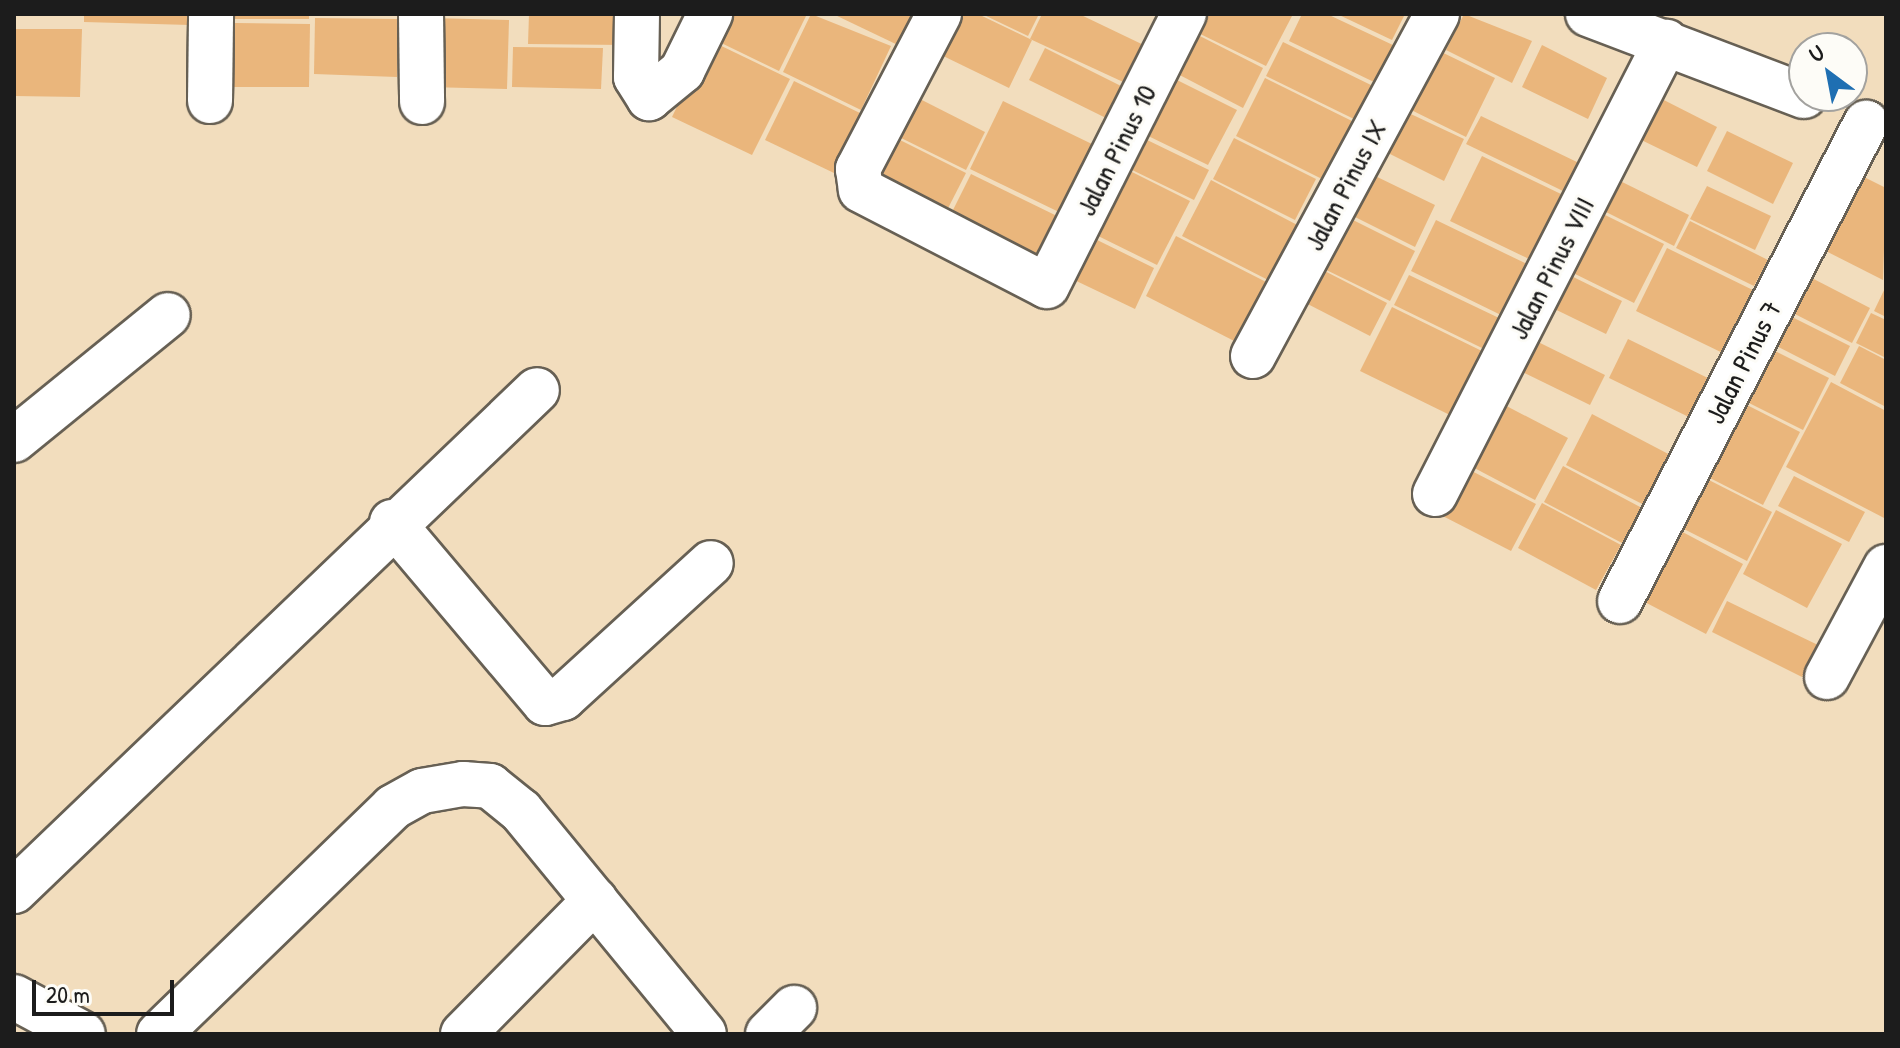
<!DOCTYPE html>
<style>
body{margin:0}
#map{position:relative;width:1900px;height:1048px;overflow:hidden;background:#f2ddbd;font-family:"Patrick Hand",sans-serif}
div>[style]{position:absolute}
.building>*{inset:0;background:#eab67c}
.roads{filter:drop-shadow(2px 0 #676054) drop-shadow(-2px 0 #676054) drop-shadow(0 2px #676054) drop-shadow(0 -2px #676054)}
.minor>*{height:44px;margin:-22px;padding:0 22px;transform-origin:22px;border-radius:22px;background:#fff}
span{translate:-50% -50%;white-space:nowrap;text-align:center;line-height:1.15;-webkit-text-stroke:6px #fdfcf7;paint-order:stroke}
.street-label{font-size:28px;color:#1c1c1c}
.frame{position:absolute;inset:0;border:16px solid #1c1c1c;pointer-events:none}
.north{position:absolute;left:1788px;top:32px;width:80px;height:80px;box-sizing:border-box;background:#fdfcf7;border:2px solid #a3a29f;border-radius:50%;rotate:328deg;font-size:22px;font-weight:700;line-height:32px;text-align:center;color:#1c1c1c}
.north::after{content:'';display:block;margin:auto;width:28px;height:36px;background:#1f6fb2;clip-path:polygon(50% 0,100% 100%,50% 72%,0 100%)}
.scale{position:absolute;left:32px;top:980px;width:142px;height:36px;box-sizing:border-box;border:4px solid #1c1c1c;border-top:0;padding-left:10px;font-size:24px;line-height:28px;white-space:nowrap;color:#1c1c1c;-webkit-text-stroke:6px #fdfcf7;paint-order:stroke}
</style>
<div id="map">
<div class="building">
<i style="clip-path:polygon(84px 14px,190px 14px,190px 25px,84px 22px)"></i>
<i style="clip-path:polygon(218px 14px,309px 14px,309px 19px,218px 19px)"></i>
<i style="clip-path:polygon(529px 14px,625px 14px,625px 45px,528px 44px)"></i>
<i style="clip-path:polygon(725px 14px,807px 14px,779px 71px,713px 39px)"></i>
<i style="clip-path:polygon(811px 14px,891px 46px,861px 110px,783px 72px)"></i>
<i style="clip-path:polygon(833px 14px,918px 14px,902px 47px)"></i>
<i style="clip-path:polygon(953px 14px,978px 14px,1032px 40px,1009px 88px,935px 52px)"></i>
<i style="clip-path:polygon(982px 14px,1039px 14px,1028px 36px)"></i>
<i style="clip-path:polygon(1042px 14px,1079px 14px,1152px 49px,1134px 87px,1030px 39px)"></i>
<i style="clip-path:polygon(1200px 14px,1288px 14px,1292px 16px,1266px 66px,1192px 30px)"></i>
<i style="clip-path:polygon(1302px 14px,1327px 14px,1395px 46px,1376px 83px,1289px 41px)"></i>
<i style="clip-path:polygon(1337px 14px,1405px 14px,1392px 40px)"></i>
<i style="clip-path:polygon(1464px 14px,1532px 41px,1512px 83px,1446px 50px)"></i>
<i style="clip-path:polygon(315px 18px,398px 19px,397px 77px,314px 74px)"></i>
<i style="clip-path:polygon(431px 18px,509px 20px,507px 89px,428px 87px)"></i>
<i style="clip-path:polygon(235px 23px,310px 24px,309px 87px,234px 87px)"></i>
<i style="clip-path:polygon(14px 29px,82px 29px,80px 97px,14px 96px)"></i>
<i style="clip-path:polygon(1190px 31px,1263px 68px,1243px 108px,1170px 70px)"></i>
<i style="clip-path:polygon(709px 40px,790px 79px,752px 155px,672px 117px)"></i>
<i style="clip-path:polygon(1283px 42px,1373px 86px,1356px 120px,1266px 76px)"></i>
<i style="clip-path:polygon(1542px 45px,1607px 78px,1588px 119px,1522px 87px)"></i>
<i style="clip-path:polygon(1429px 46px,1495px 78px,1466px 137px,1399px 104px)"></i>
<i style="clip-path:polygon(513px 47px,603px 48px,601px 89px,512px 87px)"></i>
<i style="clip-path:polygon(1045px 48px,1125px 88px,1110px 120px,1029px 80px)"></i>
<i style="clip-path:polygon(1171px 77px,1237px 110px,1208px 165px,1142px 133px)"></i>
<i style="clip-path:polygon(1265px 78px,1352px 121px,1322px 179px,1236px 136px)"></i>
<i style="clip-path:polygon(794px 81px,862px 114px,834px 173px,765px 140px)"></i>
<i style="clip-path:polygon(1652px 94px,1717px 127px,1697px 167px,1631px 135px)"></i>
<i style="clip-path:polygon(914px 96px,985px 132px,966px 170px,895px 135px)"></i>
<i style="clip-path:polygon(1003px 101px,1094px 145px,1061px 213px,970px 169px)"></i>
<i style="clip-path:polygon(1398px 108px,1464px 139px,1444px 181px,1378px 148px)"></i>
<i style="clip-path:polygon(1481px 116px,1579px 163px,1565px 192px,1466px 144px)"></i>
<i style="clip-path:polygon(1727px 131px,1793px 163px,1773px 204px,1707px 171px)"></i>
<i style="clip-path:polygon(892px 136px,966px 173px,941px 222px,866px 185px)"></i>
<i style="clip-path:polygon(1143px 138px,1209px 170px,1194px 200px,1128px 168px)"></i>
<i style="clip-path:polygon(1234px 138px,1316px 179px,1295px 220px,1213px 179px)"></i>
<i style="clip-path:polygon(1482px 156px,1561px 194px,1529px 259px,1450px 221px)"></i>
<i style="clip-path:polygon(1124px 168px,1190px 201px,1157px 265px,1092px 233px)"></i>
<i style="clip-path:polygon(1848px 169px,1886px 188px,1883px 280px,1810px 243px)"></i>
<i style="clip-path:polygon(1369px 173px,1435px 205px,1415px 247px,1349px 214px)"></i>
<i style="clip-path:polygon(971px 174px,1057px 216px,1033px 264px,947px 222px)"></i>
<i style="clip-path:polygon(1610px 176px,1689px 215px,1674px 246px,1594px 206px)"></i>
<i style="clip-path:polygon(1211px 180px,1305px 229px,1276px 284px,1182px 236px)"></i>
<i style="clip-path:polygon(1707px 186px,1771px 216px,1755px 250px,1690px 219px)"></i>
<i style="clip-path:polygon(1597px 211px,1664px 244px,1634px 303px,1567px 270px)"></i>
<i style="clip-path:polygon(1339px 213px,1415px 251px,1390px 301px,1314px 264px)"></i>
<i style="clip-path:polygon(1436px 220px,1531px 266px,1505px 317px,1411px 271px)"></i>
<i style="clip-path:polygon(1690px 221px,1768px 260px,1754px 286px,1676px 248px)"></i>
<i style="clip-path:polygon(1089px 236px,1154px 268px,1135px 309px,1068px 277px)"></i>
<i style="clip-path:polygon(1176px 236px,1272px 285px,1242px 345px,1146px 296px)"></i>
<i style="clip-path:polygon(1667px 248px,1761px 294px,1731px 357px,1636px 311px)"></i>
<i style="clip-path:polygon(1311px 264px,1387px 303px,1370px 336px,1294px 297px)"></i>
<i style="clip-path:polygon(1555px 268px,1622px 301px,1606px 334px,1538px 301px)"></i>
<i style="clip-path:polygon(1804px 274px,1870px 308px,1852px 343px,1785px 309px)"></i>
<i style="clip-path:polygon(1409px 275px,1499px 318px,1484px 349px,1394px 305px)"></i>
<i style="clip-path:polygon(1886px 286px,1886px 317px,1874px 311px)"></i>
<i style="clip-path:polygon(1392px 307px,1486px 353px,1454px 417px,1360px 371px)"></i>
<i style="clip-path:polygon(1784px 313px,1850px 346px,1835px 376px,1769px 342px)"></i>
<i style="clip-path:polygon(1871px 313px,1886px 320px,1886px 358px,1856px 343px)"></i>
<i style="clip-path:polygon(1526px 336px,1605px 375px,1590px 405px,1510px 366px)"></i>
<i style="clip-path:polygon(1628px 339px,1714px 381px,1695px 420px,1609px 378px)"></i>
<i style="clip-path:polygon(1765px 346px,1829px 378px,1803px 430px,1739px 398px)"></i>
<i style="clip-path:polygon(1859px 346px,1886px 360px,1886px 407px,1840px 383px)"></i>
<i style="clip-path:polygon(1831px 382px,1886px 411px,1886px 519px,1786px 467px)"></i>
<i style="clip-path:polygon(1495px 400px,1568px 438px,1535px 500px,1463px 462px)"></i>
<i style="clip-path:polygon(1743px 403px,1800px 432px,1763px 505px,1706px 476px)"></i>
<i style="clip-path:polygon(1592px 414px,1676px 458px,1650px 508px,1566px 465px)"></i>
<i style="clip-path:polygon(1458px 464px,1536px 504px,1511px 551px,1433px 511px)"></i>
<i style="clip-path:polygon(1563px 466px,1642px 508px,1622px 543px,1544px 502px)"></i>
<i style="clip-path:polygon(1701px 476px,1772px 512px,1747px 561px,1676px 525px)"></i>
<i style="clip-path:polygon(1794px 476px,1865px 512px,1849px 542px,1778px 506px)"></i>
<i style="clip-path:polygon(1542px 503px,1621px 545px,1596px 590px,1518px 548px)"></i>
<i style="clip-path:polygon(1776px 510px,1842px 544px,1807px 608px,1743px 574px)"></i>
<i style="clip-path:polygon(1675px 528px,1743px 564px,1706px 634px,1637px 598px)"></i>
<i style="clip-path:polygon(1727px 601px,1818px 645px,1802px 677px,1712px 632px)"></i>
</div>
<div class="roads">
<div class="minor">
<i style="left:421px;top:14px;width:88px;rotate:89.3deg"></i>
<i style="left:637px;top:14px;width:63px;rotate:90.9deg"></i>
<i style="left:636px;top:77px;width:25px;rotate:58deg"></i>
<i style="left:649px;top:98px;width:43px;rotate:-39.3deg"></i>
<i style="left:682px;top:71px;width:64px;rotate:-63.8deg"></i>
<i style="left:939px;top:14px;width:175px;rotate:117.6deg"></i>
<i style="left:858px;top:169px;width:21px;rotate:82deg"></i>
<i style="left:861px;top:190px;width:209px;rotate:27.3deg"></i>
<i style="left:1047px;top:286px;width:305px;rotate:-63.3deg"></i>
<i style="left:1588px;top:14px;width:231px;rotate:20.8deg"></i>
<i style="left:210px;top:101px;width:87px;rotate:-89.3deg"></i>
<i style="left:1253px;top:356px;width:388px;rotate:-61.7deg"></i>
<i style="left:14px;top:440px;width:198px;rotate:-39.1deg"></i>
<i style="left:1435px;top:494px;width:508px;rotate:-62.93deg"></i>
<i style="left:392px;top:522px;width:237px;rotate:49.8deg"></i>
<i style="left:545px;top:703px;width:19px;rotate:-16deg"></i>
<i style="left:563px;top:698px;width:200px;rotate:-42.4deg"></i>
<i style="left:1620px;top:601px;width:538px;rotate:-62.77deg"></i>
<i style="left:1827px;top:677px;width:125px;rotate:-61.8deg"></i>
<i style="left:14px;top:891px;width:724px;rotate:-43.77deg"></i>
<i style="left:14px;top:997px;width:78px;rotate:28.2deg"></i>
<i style="left:159px;top:1034px;width:326px;rotate:-44.1deg"></i>
<i style="left:393px;top:807px;width:33px;rotate:-29deg"></i>
<i style="left:422px;top:791px;width:42px;rotate:-9.7deg"></i>
<i style="left:463px;top:784px;width:27px;rotate:4deg"></i>
<i style="left:490px;top:786px;width:40px;rotate:39deg"></i>
<i style="left:521px;top:811px;width:288px;rotate:50.6deg"></i>
<i style="left:463px;top:1034px;width:188px;rotate:-45.4deg"></i>
<i style="left:768px;top:1034px;width:37px;rotate:-45deg"></i>
</div>
</div>
<div class="street-label">
<span style="left:1116px;top:150px;rotate:-63deg">Jalan Pinus 10</span>
<span style="left:1345px;top:185px;rotate:-62deg">Jalan Pinus IX</span>
<span style="left:1551px;top:268px;rotate:-63deg">Jalan Pinus VIII</span>
<span style="left:1743px;top:362px;rotate:-63deg">Jalan Pinus 7</span>
</div>
<div class="frame"></div>
<div class="north">U</div>
<div class="scale">20 m</div>
</div>
